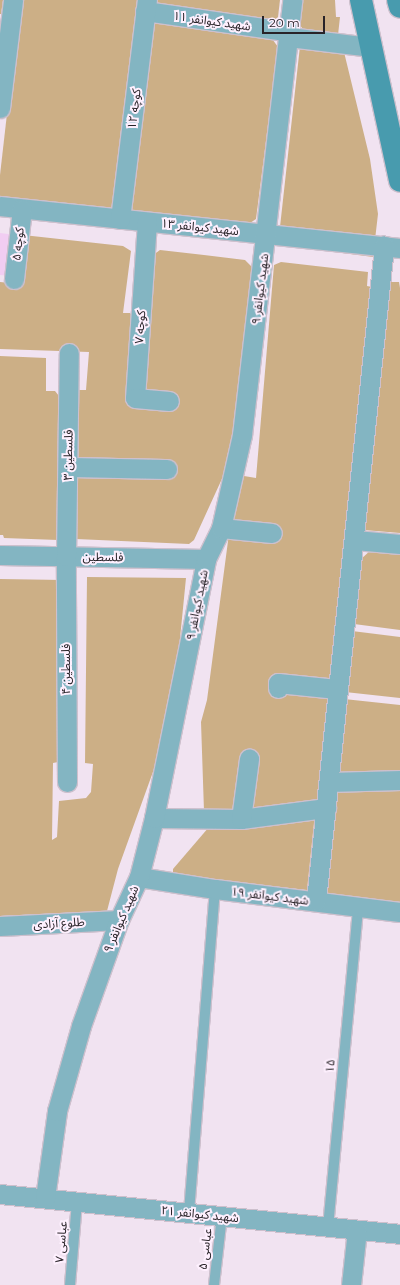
<!DOCTYPE html>
<meta charset="utf-8">
<style>
body{margin:0}
#map{position:relative;width:400px;height:1285px;overflow:hidden;background:#f1e3f1;font-family:Montserrat,"Noto Sans Arabic",sans-serif}
div>[style]{position:absolute}
.green>*{inset:0;background:#f1cdf2}
.building>*{inset:0;background:#ccaf86}
.roads{filter:drop-shadow(1px 0 #cdc0cd) drop-shadow(-1px 0 #cdc0cd) drop-shadow(0 1px #cdc0cd) drop-shadow(0 -1px #cdc0cd)}
.lane>*{height:10px;margin:-5px;padding:0 5px;transform-origin:5px;border-radius:5px;background:#83b5c2}
.street>*{height:19px;margin:-9.5px;padding:0 9.5px;transform-origin:9.5px;border-radius:9.5px;background:#83b5c2}
.secondary>*{height:22px;margin:-11px;padding:0 11px;transform-origin:11px;border-radius:11px;background:#489bae}
span{translate:-50% -50%;white-space:nowrap;text-align:center;line-height:1.15;-webkit-text-stroke:4px #fef0fe;paint-order:stroke}
.street-label{font-size:12px;color:#282328}
.scale{position:absolute;left:262px;top:16px;width:63px;height:18px;box-sizing:border-box;border:2px solid #282328;border-top:0;padding-left:5px;font-size:12px;line-height:14px;white-space:nowrap;color:#282328;-webkit-text-stroke:3px #fef0fe;paint-order:stroke}
</style>
<div id="map">
<div class="green">
<i style="clip-path:polygon(0 233px,16px 235px,11px 276px,0 275px)"></i>
</div>
<div class="building">
<i style="clip-path:polygon(0 0,3px 0,1px 14px,0 14px)"></i>
<i style="clip-path:polygon(20px 0,138px 0,115px 210px,0 196px,0 175px)"></i>
<i style="clip-path:polygon(154px 0,280px 0,278px 17px,270px 24px,154px 5px)"></i>
<i style="clip-path:polygon(301px 0,335px 0,336px 17px,340px 17px,338px 35px,303px 29px,298px 23px)"></i>
<i style="clip-path:polygon(156px 21px,270px 36px,278px 47px,256px 219px,250px 223px,130px 212px,151px 25px)"></i>
<i style="clip-path:polygon(300px 46px,344px 52px,370px 159px,378px 214px,373px 257px,312px 249px,313px 238px,279px 236px)"></i>
<i style="clip-path:polygon(23px 235px,123px 246px,131px 251px,123px 313px,130px 313px,133px 317px,140px 394px,153px 255px,160px 250px,204px 255px,245px 260px,252px 267px,231px 459px,194px 540px,189px 544px,76px 539px,75px 394px,78px 390px,86px 390px,89px 352px,0 349px,0 282px,10px 283px)"></i>
<i style="clip-path:polygon(281px 262px,368px 272px,367px 286px,372px 287px,318px 799px,266px 810px,204px 811px,201px 722px,207px 700px,230px 526px,244px 476px,256px 478px,274px 265px)"></i>
<i style="clip-path:polygon(390px 282px,399px 282px,400px 288px,400px 533px,364px 530px)"></i>
<i style="clip-path:polygon(0 356px,46px 358px,46px 391px,55px 391px,59px 396px,58px 540px,4px 538px,3px 535px,0 535px)"></i>
<i style="clip-path:polygon(372px 549px,400px 551px,400px 630px,354px 624px,360px 560px)"></i>
<i style="clip-path:polygon(87px 577px,186px 578px,172px 719px,118px 869px,107px 911px,0 916px,0 579px,63px 580px,58px 762px,53px 763px,52px 840px,57px 837px,59px 801px,86px 798px,91px 792px,93px 764px,85px 763px)"></i>
<i style="clip-path:polygon(352px 631px,400px 637px,400px 698px,345px 692px)"></i>
<i style="clip-path:polygon(344px 699px,400px 705px,400px 772px,339px 774px,346px 712px,342px 711px)"></i>
<i style="clip-path:polygon(400px 786px,400px 902px,326px 894px,336px 794px,343px 788px)"></i>
<i style="clip-path:polygon(315px 813px,307px 890px,173px 875px,173px 869px,209px 827px)"></i>
</div>
<div class="roads">
<div class="lane">
<i style="left:189px;top:1212px;width:324px;rotate:-85.4deg"></i>
<i style="left:328px;top:1227px;width:321px;rotate:-84.6deg"></i>
<i style="left:70px;top:1285px;width:84px;rotate:-85.2deg"></i>
<i style="left:214px;top:1285px;width:69px;rotate:-83.4deg"></i>
</div>
<div class="street">
<i style="left:145px;top:11px;width:140px;rotate:8.2deg"></i>
<i style="left:284px;top:31px;width:8px;rotate:50deg"></i>
<i style="left:289px;top:37px;width:83px;rotate:7deg"></i>
<i style="left:0;top:108px;width:109px;rotate:-83.1deg"></i>
<i style="left:0;top:206px;width:402px;rotate:6deg"></i>
<i style="left:120px;top:219px;width:221px;rotate:-83deg"></i>
<i style="left:147px;top:222px;width:176px;rotate:93.9deg"></i>
<i style="left:135px;top:398px;width:34px;rotate:5deg"></i>
<i style="left:14px;top:279px;width:70px;rotate:-83.5deg"></i>
<i style="left:69px;top:467px;width:98px;rotate:1.2deg"></i>
<i style="left:221px;top:528px;width:51px;rotate:5.6deg"></i>
<i style="left:355px;top:540px;width:45px;rotate:5.1deg"></i>
<i style="left:0;top:555px;width:206px;rotate:1.1deg"></i>
<i style="left:278px;top:688px;width:5px;rotate:-90deg"></i>
<i style="left:278px;top:683px;width:59px;rotate:5.8deg"></i>
<i style="left:67px;top:782px;width:226px;rotate:-90.3deg"></i>
<i style="left:66px;top:556px;width:203px;rotate:-89.2deg"></i>
<i style="left:329px;top:782px;width:71px;rotate:-1.6deg"></i>
<i style="left:154px;top:818px;width:87px;rotate:0.7deg"></i>
<i style="left:241px;top:819px;width:86px;rotate:-7.4deg"></i>
<i style="left:241px;top:819px;width:61px;rotate:-82.4deg"></i>
<i style="left:139px;top:877px;width:77px;rotate:9deg"></i>
<i style="left:215px;top:889px;width:186px;rotate:7.1deg"></i>
<i style="left:316px;top:901px;width:659px;rotate:-84.07deg"></i>
<i style="left:0;top:926px;width:119px;rotate:-2.9deg"></i>
<i style="left:0;top:1194px;width:402px;rotate:5.7deg"></i>
<i style="left:45px;top:1198px;width:88px;rotate:-82.1deg"></i>
<i style="left:57px;top:1111px;width:88px;rotate:-74.2deg"></i>
<i style="left:81px;top:1026px;width:113px;rotate:-70.3deg"></i>
<i style="left:119px;top:920px;width:47px;rotate:-65.1deg"></i>
<i style="left:139px;top:877px;width:61px;rotate:-75.7deg"></i>
<i style="left:154px;top:818px;width:264px;rotate:-78.6deg"></i>
<i style="left:206px;top:559px;width:34px;rotate:-64deg"></i>
<i style="left:221px;top:528px;width:95px;rotate:-77.3deg"></i>
<i style="left:242px;top:435px;width:438px;rotate:-83.4deg"></i>
<i style="left:351px;top:1285px;width:55px;rotate:-83.8deg"></i>
</div>
<div class="secondary">
<i style="left:361px;top:0;width:185px;rotate:77.8deg"></i>
<i style="left:398px;top:0;width:7px;rotate:74deg"></i>
</div>
</div>
<div class="street-label">
<span style="left:212px;top:21px;rotate:8deg">شهید کیوانفر ۱۱</span>
<span style="left:134px;top:109px;rotate:-83deg">کوچه ۱۲</span>
<span style="left:200px;top:227px;rotate:6deg">شهید کیوانفر ۱۳</span>
<span style="left:18px;top:244px;rotate:-84deg">کوچه ۵</span>
<span style="left:260px;top:289px;rotate:-83deg">شهید کیوانفر ۹</span>
<span style="left:140px;top:327px;rotate:-86deg">کوچه ۷</span>
<span style="left:68px;top:455px;rotate:-89deg">فلسطین ۳</span>
<span style="left:103px;top:557px;rotate:1deg">فلسطین</span>
<span style="left:197px;top:605px;rotate:-79deg">شهید کیوانفر ۹</span>
<span style="left:66px;top:669px;rotate:-90deg">فلسطین ۴</span>
<span style="left:270px;top:896px;rotate:7deg">شهید کیوانفر ۱۹</span>
<span style="left:121px;top:919px;rotate:-67deg">شهید کیوانفر ۹</span>
<span style="left:59px;top:923px;rotate:-3deg">طلوع آزادی</span>
<span style="left:330px;top:1066px;rotate:-85deg">۱۵</span>
<span style="left:200px;top:1214px;rotate:6deg">شهید کیوانفر ۲۱</span>
<span style="left:61px;top:1242px;rotate:-85deg">عباسی ۷</span>
<span style="left:205px;top:1249px;rotate:-83deg">عباسی ۵</span>
</div>
<div class="scale">20 m</div>
</div>
